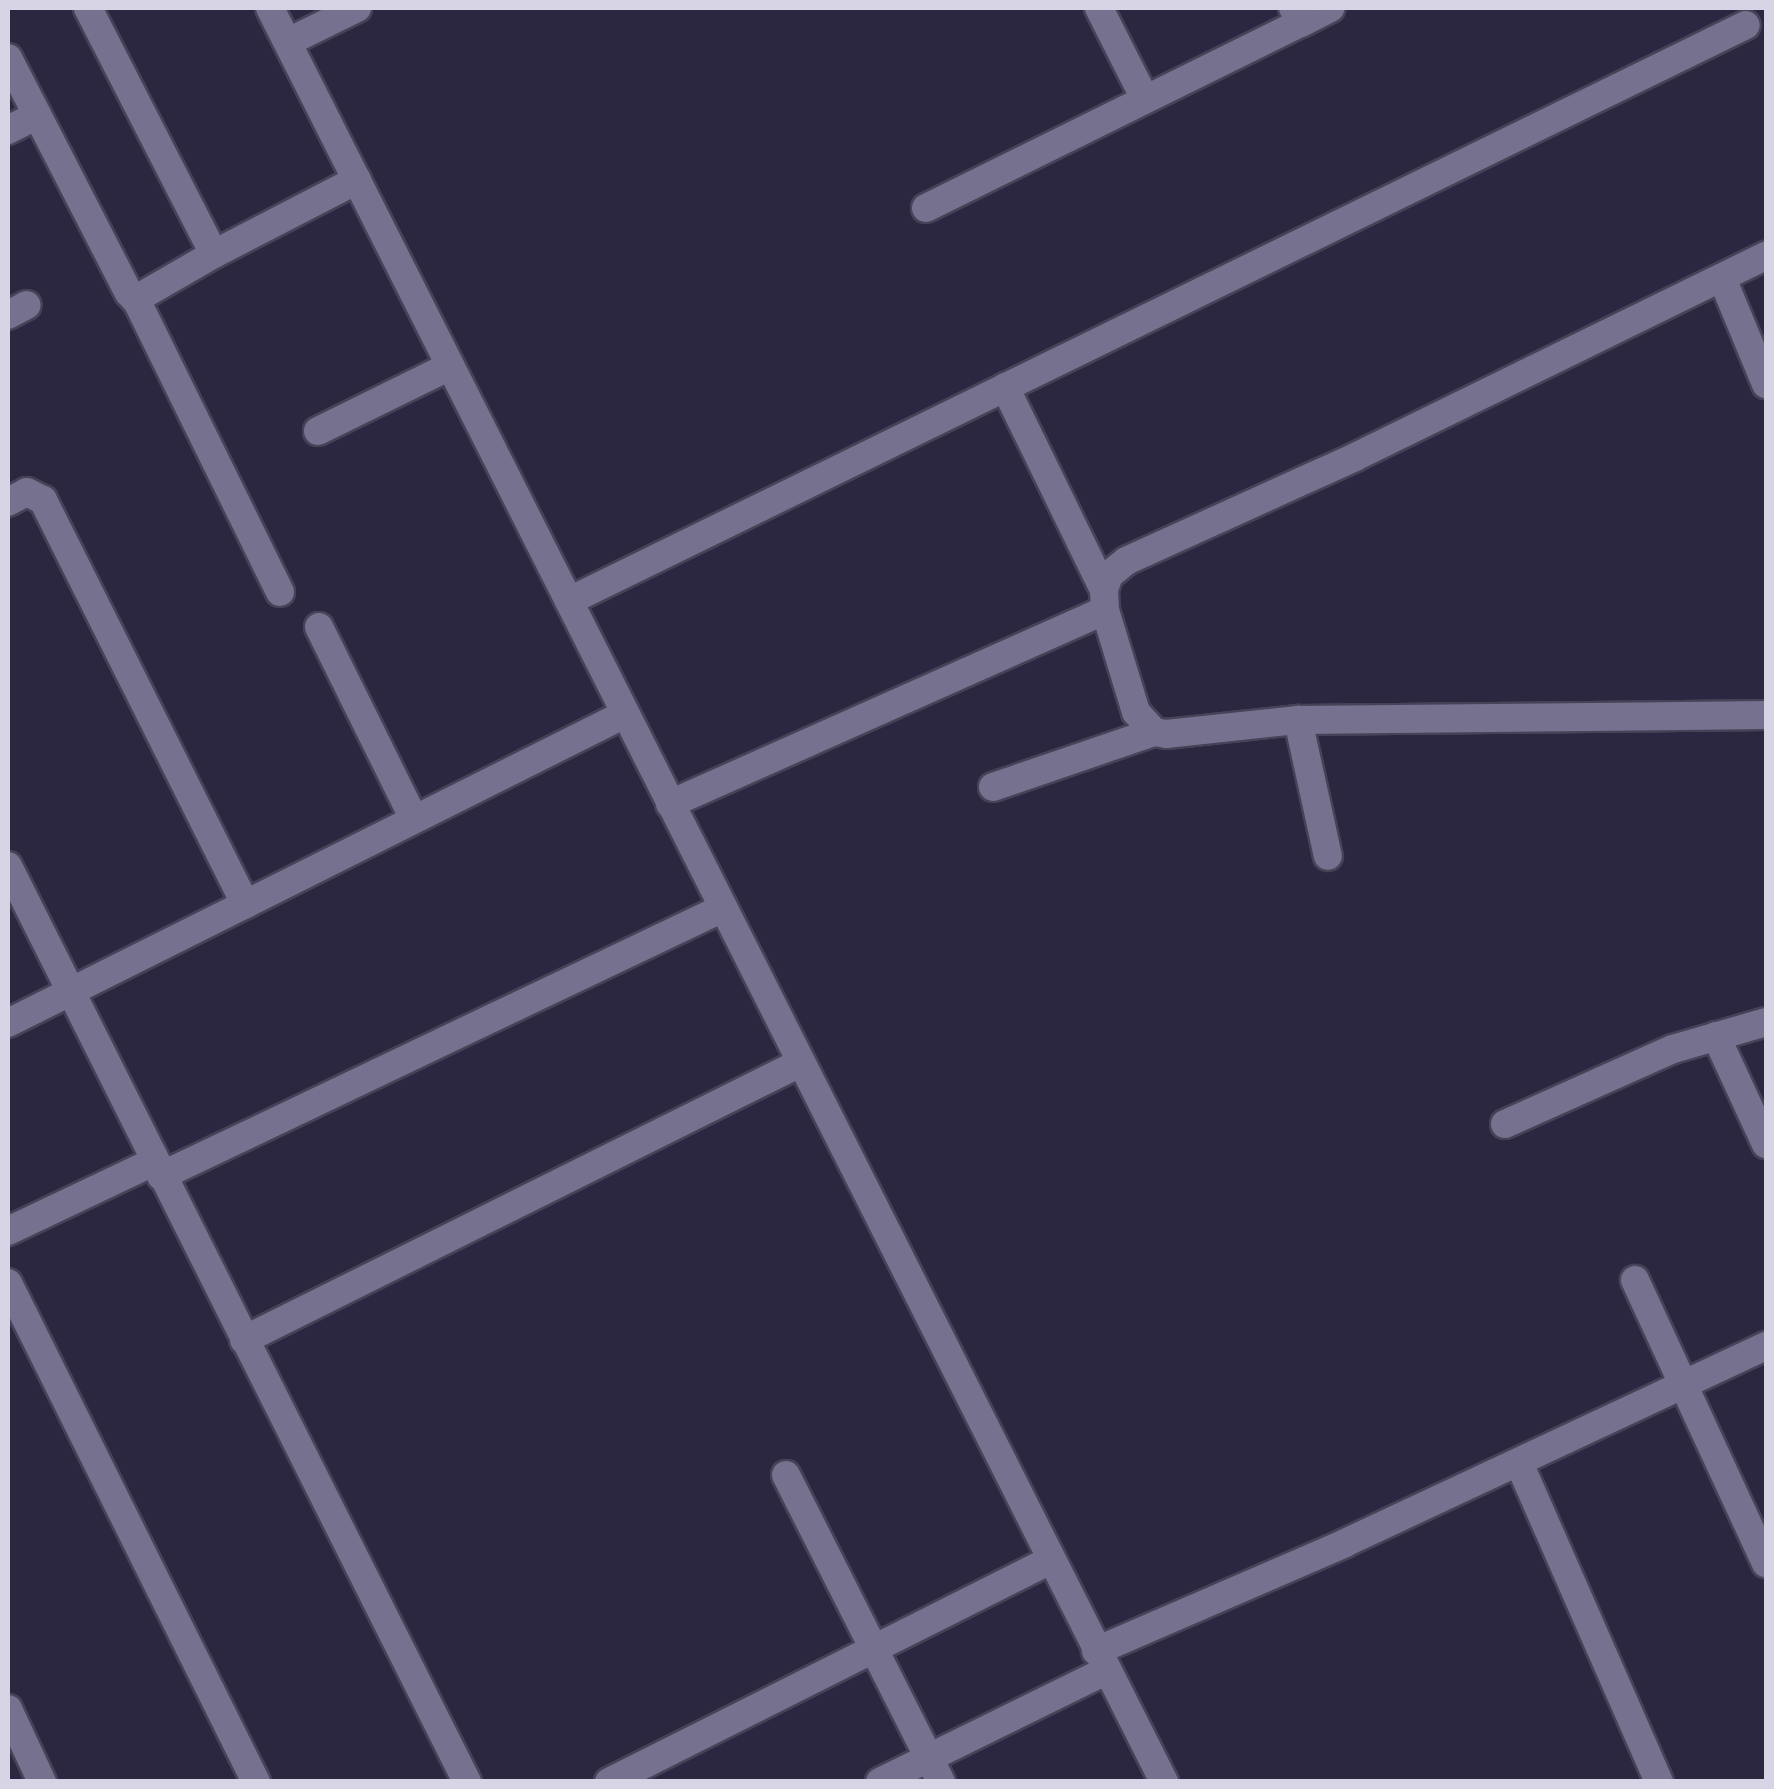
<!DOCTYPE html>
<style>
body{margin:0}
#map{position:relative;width:1774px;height:1789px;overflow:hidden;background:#2c2740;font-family:Rubik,sans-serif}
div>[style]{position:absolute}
.roads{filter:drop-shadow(2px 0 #474258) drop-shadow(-2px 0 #474258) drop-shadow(0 2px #474258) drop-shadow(0 -2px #474258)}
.minor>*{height:28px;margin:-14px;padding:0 14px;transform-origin:14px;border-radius:14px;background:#76718e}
span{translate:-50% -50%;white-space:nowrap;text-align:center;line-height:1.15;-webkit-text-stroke:10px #2c2740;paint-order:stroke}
.frame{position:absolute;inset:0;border:10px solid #d7d5e5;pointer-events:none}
</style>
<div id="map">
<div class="roads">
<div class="minor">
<i style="left:88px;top:8px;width:276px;rotate:62.9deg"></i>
<i style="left:270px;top:8px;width:1987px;rotate:63.25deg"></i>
<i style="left:1099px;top:8px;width:102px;rotate:63.2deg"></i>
<i style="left:1301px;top:23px;width:33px;rotate:-27deg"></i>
<i style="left:288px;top:42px;width:77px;rotate:-26.2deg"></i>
<i style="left:8px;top:58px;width:264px;rotate:62.8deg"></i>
<i style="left:129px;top:293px;width:13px;rotate:48deg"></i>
<i style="left:8px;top:130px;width:33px;rotate:-27deg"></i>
<i style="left:926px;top:208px;width:418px;rotate:-26.3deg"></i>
<i style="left:1301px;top:23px;width:17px;rotate:-118deg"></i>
<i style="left:1722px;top:278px;width:115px;rotate:67.5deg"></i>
<i style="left:8px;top:315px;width:21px;rotate:-28deg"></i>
<i style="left:1005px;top:387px;width:226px;rotate:64deg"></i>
<i style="left:318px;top:431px;width:147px;rotate:-26.2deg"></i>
<i style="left:8px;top:502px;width:21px;rotate:-28deg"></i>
<i style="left:27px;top:492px;width:18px;rotate:27deg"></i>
<i style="left:43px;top:500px;width:452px;rotate:63.4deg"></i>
<i style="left:280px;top:592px;width:322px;rotate:-116.2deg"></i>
<i style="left:138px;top:303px;width:9px;rotate:-58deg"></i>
<i style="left:143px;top:295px;width:82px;rotate:-30deg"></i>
<i style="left:214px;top:254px;width:161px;rotate:-27.4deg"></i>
<i style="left:569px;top:601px;width:1310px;rotate:-26.08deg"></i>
<i style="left:1105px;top:610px;width:20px;rotate:-93deg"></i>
<i style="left:1104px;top:590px;width:16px;rotate:-72deg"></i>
<i style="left:1109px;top:575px;width:22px;rotate:-39deg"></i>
<i style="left:1126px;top:561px;width:252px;rotate:-24.4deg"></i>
<i style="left:1355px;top:457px;width:458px;rotate:-26.1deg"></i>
<i style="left:319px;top:627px;width:214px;rotate:63.7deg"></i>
<i style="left:1298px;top:720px;width:139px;rotate:77.6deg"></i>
<i style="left:993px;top:787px;width:170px;rotate:-18.9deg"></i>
<i style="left:670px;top:804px;width:476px;rotate:-24deg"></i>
<i style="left:1105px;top:610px;width:107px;rotate:73.1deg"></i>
<i style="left:1136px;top:712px;width:27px;rotate:48deg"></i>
<i style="left:1154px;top:732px;width:12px;rotate:9deg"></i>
<i style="left:1166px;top:734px;width:133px;rotate:-6.1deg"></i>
<i style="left:1298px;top:720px;width:468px;rotate:-0.6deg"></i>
<i style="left:8px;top:866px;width:1025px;rotate:63.38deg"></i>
<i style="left:8px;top:1023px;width:690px;rotate:-26.6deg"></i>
<i style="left:1716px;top:1036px;width:119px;rotate:65.2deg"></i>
<i style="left:1505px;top:1124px;width:184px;rotate:-24.1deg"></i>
<i style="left:1673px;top:1049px;width:97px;rotate:-16.2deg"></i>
<i style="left:161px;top:1176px;width:623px;rotate:-25.49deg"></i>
<i style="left:8px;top:1231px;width:161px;rotate:-25.4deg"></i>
<i style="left:1635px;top:1280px;width:312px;rotate:65.2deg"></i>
<i style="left:8px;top:1283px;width:557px;rotate:63.57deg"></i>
<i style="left:244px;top:1340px;width:621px;rotate:-26.48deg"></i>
<i style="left:1519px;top:1463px;width:348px;rotate:66.3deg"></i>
<i style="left:786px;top:1475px;width:344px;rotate:63.2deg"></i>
<i style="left:1096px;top:1651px;width:271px;rotate:-23.4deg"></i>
<i style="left:1345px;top:1543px;width:465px;rotate:-25.1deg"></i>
<i style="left:8px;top:1709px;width:81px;rotate:65deg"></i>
<i style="left:609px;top:1782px;width:492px;rotate:-26.7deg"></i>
<i style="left:880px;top:1782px;width:252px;rotate:-26.2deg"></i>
</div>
</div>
<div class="frame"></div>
</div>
